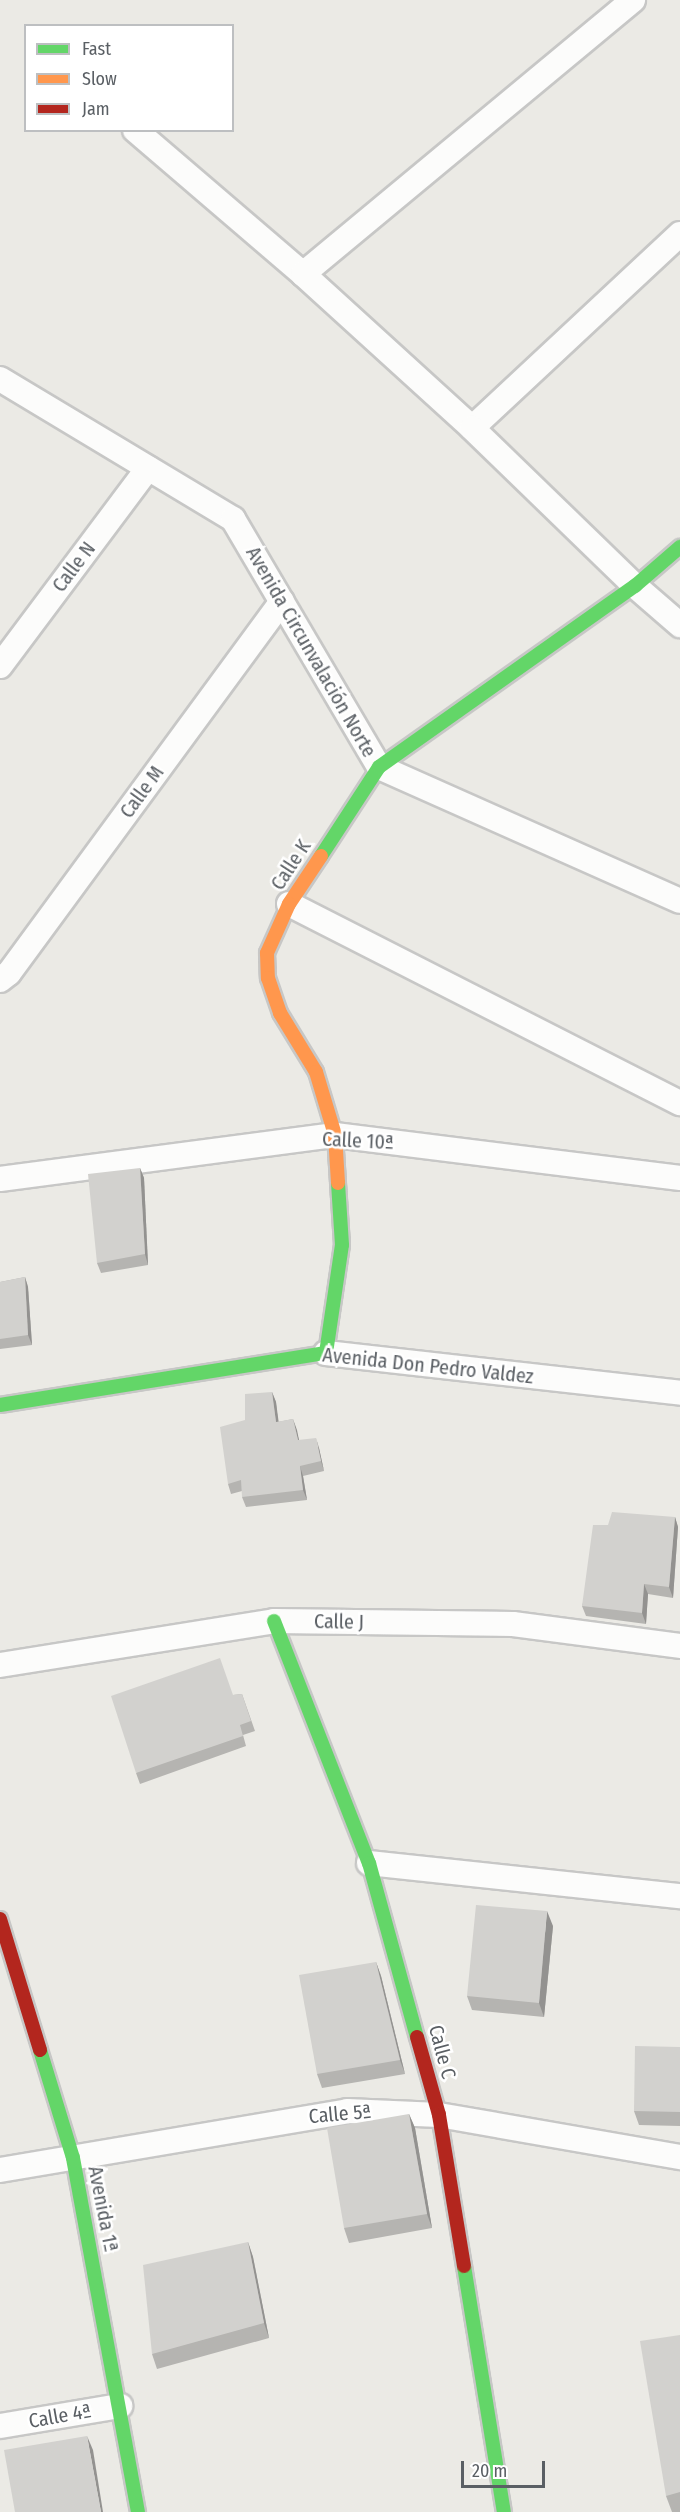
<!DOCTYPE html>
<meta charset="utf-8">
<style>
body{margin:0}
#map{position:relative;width:680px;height:2512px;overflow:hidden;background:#ebeae5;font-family:"Fira Sans Condensed",sans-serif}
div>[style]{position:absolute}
.roads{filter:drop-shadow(2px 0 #c7c7c6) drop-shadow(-2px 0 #c7c7c6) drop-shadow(0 2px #c7c7c6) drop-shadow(0 -2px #c7c7c6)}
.street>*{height:24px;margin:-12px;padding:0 12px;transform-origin:12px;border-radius:12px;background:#fcfcfb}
.fast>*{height:14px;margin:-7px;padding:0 7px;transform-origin:7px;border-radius:7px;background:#63d668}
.slow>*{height:14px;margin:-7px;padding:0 7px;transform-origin:7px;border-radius:7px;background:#ff974d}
.jam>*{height:14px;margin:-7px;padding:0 7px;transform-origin:7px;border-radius:7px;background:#b3261e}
.wall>*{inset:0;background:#b5b4b1}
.shaded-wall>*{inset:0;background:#939290}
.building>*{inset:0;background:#d2d1ce}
span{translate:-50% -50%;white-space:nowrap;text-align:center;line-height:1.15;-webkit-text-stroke:5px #fff;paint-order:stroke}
.street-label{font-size:20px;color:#5a5f64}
.legend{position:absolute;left:24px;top:24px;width:210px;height:108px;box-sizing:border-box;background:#fff;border:2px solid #bdbfc1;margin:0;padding:8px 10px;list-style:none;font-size:18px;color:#5a5f64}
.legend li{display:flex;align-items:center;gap:12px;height:30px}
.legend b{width:30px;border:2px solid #bdbfc1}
.scale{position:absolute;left:461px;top:2461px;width:84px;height:27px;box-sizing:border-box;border:3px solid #5a5f64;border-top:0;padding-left:8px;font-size:18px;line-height:21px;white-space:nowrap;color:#5a5f64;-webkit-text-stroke:4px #fff;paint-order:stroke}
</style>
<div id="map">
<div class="roads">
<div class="street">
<i style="left:135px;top:130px;width:221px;rotate:40.6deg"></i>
<i style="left:303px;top:274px;width:229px;rotate:42.3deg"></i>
<i style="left:680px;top:234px;width:284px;rotate:137deg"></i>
<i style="left:472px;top:428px;width:227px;rotate:44.1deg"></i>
<i style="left:635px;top:586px;width:60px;rotate:40.9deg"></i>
<i style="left:303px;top:274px;width:429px;rotate:-39.7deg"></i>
<i style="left:0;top:379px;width:272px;rotate:31deg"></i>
<i style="left:233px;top:519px;width:288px;rotate:59.5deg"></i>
<i style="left:379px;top:767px;width:329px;rotate:24deg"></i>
<i style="left:0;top:666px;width:247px;rotate:-53.2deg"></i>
<i style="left:289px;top:904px;width:439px;rotate:27deg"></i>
<i style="left:0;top:980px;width:11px;rotate:-38deg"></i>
<i style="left:9px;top:973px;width:461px;rotate:-53.7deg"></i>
<i style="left:0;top:1179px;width:338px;rotate:-7.5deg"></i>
<i style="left:335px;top:1135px;width:348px;rotate:7.1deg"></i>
<i style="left:326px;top:1353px;width:356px;rotate:6.4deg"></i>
<i style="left:0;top:1665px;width:278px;rotate:-9.1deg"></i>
<i style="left:274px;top:1621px;width:239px;rotate:0.7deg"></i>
<i style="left:513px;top:1624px;width:168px;rotate:7.5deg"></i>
<i style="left:369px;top:1863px;width:313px;rotate:6.1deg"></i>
<i style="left:0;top:2170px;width:352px;rotate:-9.6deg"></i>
<i style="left:347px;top:2111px;width:92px;rotate:2.5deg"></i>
<i style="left:439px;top:2115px;width:245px;rotate:9.9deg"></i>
<i style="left:0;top:2426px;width:122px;rotate:-9.5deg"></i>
</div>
<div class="fast">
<i style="left:321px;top:856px;width:106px;rotate:-56.9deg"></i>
<i style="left:379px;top:767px;width:314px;rotate:-35.3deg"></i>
<i style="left:635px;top:586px;width:60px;rotate:-40.9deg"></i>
<i style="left:0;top:1405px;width:330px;rotate:-9.1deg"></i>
<i style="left:326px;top:1353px;width:109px;rotate:-81.6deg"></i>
<i style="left:342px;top:1245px;width:62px;rotate:-93.7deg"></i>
<i style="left:274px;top:1621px;width:260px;rotate:68.6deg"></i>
<i style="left:369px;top:1863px;width:180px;rotate:74.6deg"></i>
<i style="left:40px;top:2050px;width:113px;rotate:73deg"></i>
<i style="left:73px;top:2158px;width:360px;rotate:79.6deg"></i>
<i style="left:464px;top:2266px;width:249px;rotate:80.8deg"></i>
</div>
<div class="slow">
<i style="left:321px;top:856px;width:58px;rotate:123.7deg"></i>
<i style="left:289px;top:904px;width:54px;rotate:114.2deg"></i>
<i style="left:267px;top:953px;width:25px;rotate:88deg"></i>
<i style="left:268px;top:978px;width:37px;rotate:71deg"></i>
<i style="left:280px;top:1013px;width:69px;rotate:58.6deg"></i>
<i style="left:316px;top:1072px;width:66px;rotate:73.2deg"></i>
<i style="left:335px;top:1135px;width:48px;rotate:86.4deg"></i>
</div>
<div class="jam">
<i style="left:0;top:1919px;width:137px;rotate:73deg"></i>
<i style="left:417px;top:2037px;width:81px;rotate:74.2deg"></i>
<i style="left:439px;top:2115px;width:153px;rotate:80.6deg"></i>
</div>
</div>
<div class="wall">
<i style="clip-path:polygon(140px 1168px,144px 1178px,148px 1265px,101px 1273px,97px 1263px)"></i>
<i style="clip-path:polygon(25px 1277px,28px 1287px,32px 1345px,0 1349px,0 1282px)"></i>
<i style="clip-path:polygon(272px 1392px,276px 1402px,278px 1422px,293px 1419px,299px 1440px,319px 1448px,324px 1471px,303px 1476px,307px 1500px,246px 1507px,242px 1497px,242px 1491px,231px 1494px,228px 1484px)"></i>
<i style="clip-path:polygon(675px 1517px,678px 1527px,673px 1598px,648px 1594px,646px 1624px,586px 1616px,582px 1606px,608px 1525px)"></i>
<i style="clip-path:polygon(242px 1694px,255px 1731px,243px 1735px,246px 1746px,140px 1784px,136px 1773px,233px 1695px)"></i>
<i style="clip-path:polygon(553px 1926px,544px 2017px,472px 2010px,467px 1996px)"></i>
<i style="clip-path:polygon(376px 1962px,381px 1976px,405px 2074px,322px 2088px,317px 2074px)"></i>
<i style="clip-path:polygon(680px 2047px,680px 2126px,639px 2125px,634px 2111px)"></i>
<i style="clip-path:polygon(409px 2114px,415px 2128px,432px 2228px,349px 2243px,344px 2228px)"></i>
<i style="clip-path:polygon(248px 2242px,253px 2257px,269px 2338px,157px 2369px,152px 2354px)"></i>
<i style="clip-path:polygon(680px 2335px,680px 2512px,672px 2512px,666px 2496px)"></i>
</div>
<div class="shaded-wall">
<i style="clip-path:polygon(140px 1168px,144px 1178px,148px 1265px,145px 1254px)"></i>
<i style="clip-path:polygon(25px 1277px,28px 1287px,32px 1345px,28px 1335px)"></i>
<i style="clip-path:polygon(272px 1392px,276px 1402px,280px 1432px,276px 1422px)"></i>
<i style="clip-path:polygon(293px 1419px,297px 1430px,301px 1450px,298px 1440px)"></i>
<i style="clip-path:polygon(316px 1438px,319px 1448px,324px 1471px,321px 1461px)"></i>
<i style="clip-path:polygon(300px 1466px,303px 1476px,307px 1500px,303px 1490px)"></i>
<i style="clip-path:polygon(675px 1517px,678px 1527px,673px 1598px,669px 1587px)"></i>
<i style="clip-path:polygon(644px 1584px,648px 1594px,646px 1624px,642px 1613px)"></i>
<i style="clip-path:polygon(547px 1911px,553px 1926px,544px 2017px,539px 2003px)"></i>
<i style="clip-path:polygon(376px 1962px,381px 1976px,405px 2074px,400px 2060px)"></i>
<i style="clip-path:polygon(409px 2114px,415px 2128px,432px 2228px,427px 2214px)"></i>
<i style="clip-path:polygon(248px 2242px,253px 2257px,269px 2338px,264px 2323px)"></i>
<i style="clip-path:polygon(87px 2436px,93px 2450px,103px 2512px,101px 2512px)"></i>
</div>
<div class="building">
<i style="clip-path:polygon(140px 1168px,145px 1254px,97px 1263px,88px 1174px)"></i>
<i style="clip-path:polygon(25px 1277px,28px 1335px,0 1339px,0 1282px)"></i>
<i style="clip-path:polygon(272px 1392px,276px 1422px,293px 1419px,298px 1440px,316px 1438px,321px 1461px,300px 1466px,303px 1490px,242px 1497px,241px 1480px,228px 1484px,220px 1427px,245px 1420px,245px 1394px)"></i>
<i style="clip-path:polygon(612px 1512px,675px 1517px,669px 1587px,644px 1584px,642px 1613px,582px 1606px,593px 1525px,608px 1525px)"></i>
<i style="clip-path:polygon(220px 1658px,233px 1695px,242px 1694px,251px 1721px,240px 1725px,243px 1736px,136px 1773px,111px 1696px)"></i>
<i style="clip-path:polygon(476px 1905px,547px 1911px,539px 2003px,467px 1996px)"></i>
<i style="clip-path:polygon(376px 1962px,400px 2060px,317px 2074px,299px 1975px)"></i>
<i style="clip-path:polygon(635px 2046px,680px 2047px,680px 2112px,634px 2111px)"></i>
<i style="clip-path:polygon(409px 2114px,427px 2214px,344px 2228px,327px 2128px)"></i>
<i style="clip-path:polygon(248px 2242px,264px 2323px,152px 2354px,143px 2265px)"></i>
<i style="clip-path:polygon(680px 2335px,680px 2492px,666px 2496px,640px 2341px)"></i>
<i style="clip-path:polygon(87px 2436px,101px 2512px,15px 2512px,4px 2450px)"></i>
</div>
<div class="street-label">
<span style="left:74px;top:567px;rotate:-53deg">Calle N</span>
<span style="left:311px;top:652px;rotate:60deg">Avenida Circunvalación Norte</span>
<span style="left:142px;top:792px;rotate:-54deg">Calle M</span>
<span style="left:291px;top:865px;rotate:-57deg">Calle K</span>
<span style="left:358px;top:1141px;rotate:3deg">Calle 10ª</span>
<span style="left:428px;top:1366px;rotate:6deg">Avenida Don Pedro Valdez</span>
<span style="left:339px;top:1622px;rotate:1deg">Calle J</span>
<span style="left:442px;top:2052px;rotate:75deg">Calle C</span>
<span style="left:340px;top:2114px;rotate:-5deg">Calle 5ª</span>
<span style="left:103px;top:2209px;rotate:79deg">Avenida 1ª</span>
<span style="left:60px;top:2416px;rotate:-10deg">Calle 4ª</span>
</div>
<ul class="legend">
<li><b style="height:8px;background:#63d668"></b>Fast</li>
<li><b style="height:8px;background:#ff974d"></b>Slow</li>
<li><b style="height:8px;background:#b3261e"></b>Jam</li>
</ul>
<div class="scale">20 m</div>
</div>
